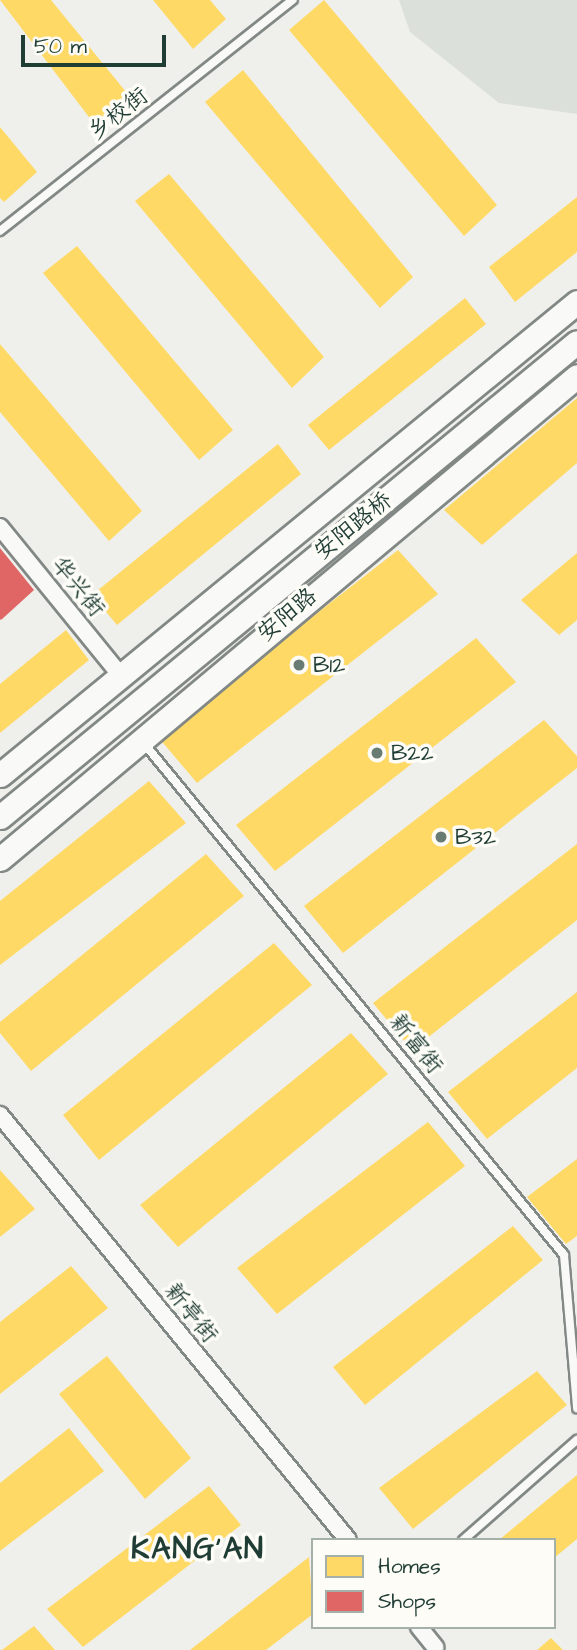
<!DOCTYPE html>
<meta charset="utf-8">
<style>
body{margin:0}
#map{position:relative;width:577px;height:1650px;overflow:hidden;background:#eff0ec;font-family:"Architects Daughter","LXGW WenKai TC",sans-serif}
div>[style]{position:absolute}
.green>*{inset:0;background:#dce0db}
.homes>*{inset:0;background:#ffd966}
.shops>*{inset:0;background:#e06666}
.roads{filter:drop-shadow(2px 0 #828885) drop-shadow(-2px 0 #828885) drop-shadow(0 2px #828885) drop-shadow(0 -2px #828885)}
.lane>*{height:8px;margin:-4px;padding:0 4px;transform-origin:4px;border-radius:4px;background:#f9f9f7}
.street>*{height:16px;margin:-8px;padding:0 8px;transform-origin:8px;border-radius:8px;background:#f9f9f7}
.secondary>*{height:23px;margin:-11.5px;padding:0 11.5px;transform-origin:11.5px;border-radius:11.5px;background:#f9f9f7}
.dots>*{width:19px;height:19px;translate:-50% -50%;box-sizing:border-box;border:4px solid #fdfcf7;border-radius:50%}
span{translate:-50% -50%;white-space:nowrap;text-align:center;line-height:1.15;-webkit-text-stroke:7px #fdfcf7;paint-order:stroke}
.street-label{font-size:23px;color:#1f3d34}
.poi-label{font-size:23px;color:#1f3d34}
.left{translate:0 -50%;text-align:left}
.district-label{font-size:30px;color:#1f3d34;font-weight:700;letter-spacing:2px}
.legend{position:absolute;left:311px;top:1538px;width:245px;height:91px;box-sizing:border-box;background:#fdfcf7;border:2px solid #a4b0a9;margin:0;padding:9px 12px;list-style:none;font-size:21px;color:#1f3d34}
.legend li{display:flex;align-items:center;gap:14px;height:35px}
.legend b{width:35px;border:2px solid #a4b0a9}
.scale{position:absolute;left:21px;top:35px;width:145px;height:32px;box-sizing:border-box;border:4px solid #1f3d34;border-top:0;padding-left:9px;font-size:21px;line-height:24px;white-space:nowrap;color:#1f3d34;-webkit-text-stroke:5px #fdfcf7;paint-order:stroke}
</style>
<div id="map">
<div class="green">
<i style="clip-path:polygon(399px 0,577px 0,577px 114px,499px 103px,410px 32px)"></i>
</div>
<div class="homes">
<i style="clip-path:polygon(0 0,51px 0,131px 98px,98px 129px)"></i>
<i style="clip-path:polygon(153px 0,210px 0,226px 19px,193px 49px)"></i>
<i style="clip-path:polygon(324px 0,497px 205px,464px 236px,289px 30px)"></i>
<i style="clip-path:polygon(243px 70px,413px 277px,380px 308px,205px 102px)"></i>
<i style="clip-path:polygon(0 127px,37px 172px,4px 202px,0 198px)"></i>
<i style="clip-path:polygon(169px 174px,324px 357px,292px 388px,135px 201px)"></i>
<i style="clip-path:polygon(577px 197px,577px 252px,515px 302px,489px 267px)"></i>
<i style="clip-path:polygon(77px 246px,233px 430px,199px 460px,43px 273px)"></i>
<i style="clip-path:polygon(465px 298px,486px 324px,329px 450px,308px 425px)"></i>
<i style="clip-path:polygon(0 344px,142px 511px,109px 541px,0 412px)"></i>
<i style="clip-path:polygon(577px 398px,577px 463px,482px 545px,444px 510px)"></i>
<i style="clip-path:polygon(278px 444px,301px 474px,117px 625px,92px 595px)"></i>
<i style="clip-path:polygon(398px 550px,438px 594px,197px 783px,158px 737px)"></i>
<i style="clip-path:polygon(577px 553px,577px 620px,559px 635px,521px 600px)"></i>
<i style="clip-path:polygon(66px 630px,89px 660px,0 733px,0 684px)"></i>
<i style="clip-path:polygon(476px 638px,516px 682px,275px 871px,236px 825px)"></i>
<i style="clip-path:polygon(544px 720px,577px 756px,577px 768px,343px 953px,304px 906px)"></i>
<i style="clip-path:polygon(149px 781px,186px 823px,0 965px,0 901px)"></i>
<i style="clip-path:polygon(577px 844px,577px 920px,412px 1050px,373px 1003px)"></i>
<i style="clip-path:polygon(206px 854px,244px 896px,31px 1071px,0 1033px,0 1022px)"></i>
<i style="clip-path:polygon(274px 943px,312px 985px,99px 1160px,63px 1115px)"></i>
<i style="clip-path:polygon(577px 992px,577px 1068px,487px 1139px,448px 1092px)"></i>
<i style="clip-path:polygon(351px 1033px,388px 1074px,178px 1247px,140px 1205px)"></i>
<i style="clip-path:polygon(428px 1122px,465px 1166px,277px 1314px,237px 1268px)"></i>
<i style="clip-path:polygon(577px 1159px,577px 1236px,566px 1244px,527px 1197px)"></i>
<i style="clip-path:polygon(0 1170px,35px 1209px,0 1237px)"></i>
<i style="clip-path:polygon(513px 1226px,543px 1260px,365px 1405px,333px 1367px)"></i>
<i style="clip-path:polygon(71px 1266px,108px 1308px,0 1394px,0 1322px)"></i>
<i style="clip-path:polygon(107px 1356px,191px 1458px,145px 1499px,59px 1394px)"></i>
<i style="clip-path:polygon(537px 1371px,567px 1405px,413px 1529px,379px 1488px)"></i>
<i style="clip-path:polygon(69px 1428px,104px 1471px,0 1551px,0 1483px)"></i>
<i style="clip-path:polygon(577px 1475px,577px 1539px,554px 1558px,554px 1540px,499px 1540px)"></i>
<i style="clip-path:polygon(209px 1486px,241px 1525px,83px 1647px,47px 1609px)"></i>
<i style="clip-path:polygon(309px 1557px,313px 1614px,266px 1650px,190px 1650px)"></i>
<i style="clip-path:polygon(34px 1626px,55px 1650px,2px 1650px)"></i>
<i style="clip-path:polygon(551px 1638px,563px 1650px,537px 1650px)"></i>
</div>
<div class="shops">
<i style="clip-path:polygon(0 548px,34px 590px,1px 620px,0 619px)"></i>
</div>
<div class="roads">
<div class="lane">
<i style="left:0;top:231px;width:373px;rotate:-38.3deg"></i>
<i style="left:142px;top:741px;width:665px;rotate:50.61deg"></i>
<i style="left:564px;top:1255px;width:154px;rotate:85.1deg"></i>
<i style="left:463px;top:1540px;width:152px;rotate:-41.3deg"></i>
</div>
<div class="street">
<i style="left:0;top:527px;width:192px;rotate:50.9deg"></i>
<i style="left:0;top:1115px;width:549px;rotate:50.69deg"></i>
<i style="left:419px;top:1627px;width:26px;rotate:51deg"></i>
</div>
<div class="secondary">
<i style="left:0;top:775px;width:746px;rotate:-39.34deg"></i>
<i style="left:0;top:817px;width:747px;rotate:-39.46deg"></i>
<i style="left:0;top:859px;width:752px;rotate:-39.93deg"></i>
</div>
</div>
<div class="dots">
<i style="left:299px;top:665px;background:#687c74"></i>
<i style="left:377px;top:753px;background:#687c74"></i>
<i style="left:441px;top:837px;background:#687c74"></i>
</div>
<div class="street-label">
<span style="left:118px;top:114px;rotate:-38deg">乡校街</span>
<span style="left:353px;top:526px;rotate:-39deg">安阳路桥</span>
<span style="left:78px;top:587px;rotate:51deg">华兴街</span>
<span style="left:287px;top:615px;rotate:-40deg">安阳路</span>
<span style="left:416px;top:1044px;rotate:51deg">新富街</span>
<span style="left:191px;top:1313px;rotate:51deg">新亭街</span>
</div>
<div class="poi-label">
<span class="left" style="left:313px;top:665px">B12</span>
<span class="left" style="left:391px;top:753px">B22</span>
<span class="left" style="left:455px;top:837px">B32</span>
</div>
<div class="district-label">
<span style="left:198px;top:1549px">KANG'AN</span>
</div>
<ul class="legend">
<li><b style="height:19px;background:#ffd966"></b>Homes</li>
<li><b style="height:19px;background:#e06666"></b>Shops</li>
</ul>
<div class="scale">50 m</div>
</div>
